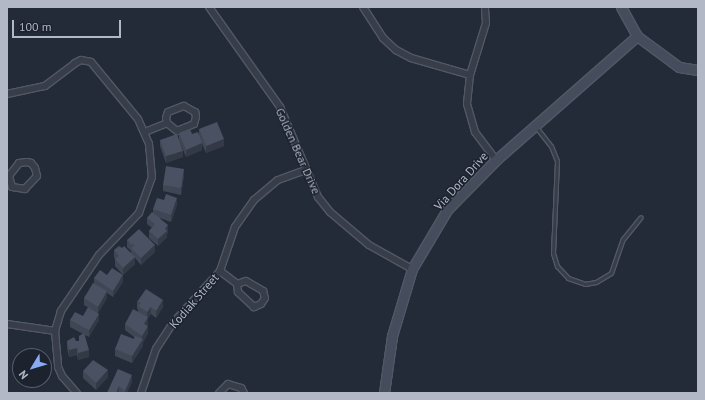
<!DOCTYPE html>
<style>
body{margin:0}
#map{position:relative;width:705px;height:400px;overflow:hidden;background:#232b39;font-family:"PT Sans",sans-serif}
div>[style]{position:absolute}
.roads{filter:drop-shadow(1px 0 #525864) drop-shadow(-1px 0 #525864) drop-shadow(0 1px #525864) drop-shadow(0 -1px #525864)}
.lane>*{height:3px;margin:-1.5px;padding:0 1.5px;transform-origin:1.5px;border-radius:1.5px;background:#373d49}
.street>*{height:6px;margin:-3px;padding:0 3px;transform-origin:3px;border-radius:3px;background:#373d49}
.secondary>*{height:9px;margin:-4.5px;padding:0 4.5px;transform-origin:4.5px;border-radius:4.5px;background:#454c5c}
.wall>*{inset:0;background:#3f4654}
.shaded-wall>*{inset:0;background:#333945}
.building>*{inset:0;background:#495162}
span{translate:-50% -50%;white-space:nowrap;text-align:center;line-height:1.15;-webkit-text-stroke:3px #1c222e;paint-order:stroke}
.street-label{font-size:12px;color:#b2b8c5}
.frame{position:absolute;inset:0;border:8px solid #b2b8c5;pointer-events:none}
.north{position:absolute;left:12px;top:348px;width:40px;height:40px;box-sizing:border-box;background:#1c222e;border:1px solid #585e6a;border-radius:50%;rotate:232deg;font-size:11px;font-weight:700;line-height:16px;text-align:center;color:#b2b8c5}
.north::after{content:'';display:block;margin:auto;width:14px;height:18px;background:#8aaaf2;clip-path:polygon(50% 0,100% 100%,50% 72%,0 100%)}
.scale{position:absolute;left:12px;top:20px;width:109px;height:18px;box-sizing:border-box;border:2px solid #b2b8c5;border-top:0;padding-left:5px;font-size:12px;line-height:14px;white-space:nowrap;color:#b2b8c5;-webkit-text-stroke:3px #1c222e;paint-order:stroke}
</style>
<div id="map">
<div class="roads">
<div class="lane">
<i style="left:536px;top:127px;width:24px;rotate:52deg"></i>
<i style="left:551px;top:146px;width:16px;rotate:68deg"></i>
<i style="left:557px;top:161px;width:92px;rotate:92.5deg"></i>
<i style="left:553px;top:253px;width:14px;rotate:73deg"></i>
<i style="left:557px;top:266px;width:16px;rotate:47deg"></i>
<i style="left:568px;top:278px;width:18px;rotate:19deg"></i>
<i style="left:585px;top:284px;width:11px;rotate:-10deg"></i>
<i style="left:596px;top:282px;width:17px;rotate:-31deg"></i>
<i style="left:611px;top:273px;width:36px;rotate:-71deg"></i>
<i style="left:623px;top:239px;width:28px;rotate:-51deg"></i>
</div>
<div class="street">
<i style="left:209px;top:7px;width:123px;rotate:54.6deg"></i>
<i style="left:280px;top:107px;width:98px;rotate:67.1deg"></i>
<i style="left:318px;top:197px;width:19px;rotate:51deg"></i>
<i style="left:330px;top:212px;width:51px;rotate:40.2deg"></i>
<i style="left:369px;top:245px;width:49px;rotate:29.2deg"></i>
<i style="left:363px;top:7px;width:37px;rotate:57deg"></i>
<i style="left:383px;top:38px;width:18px;rotate:43deg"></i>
<i style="left:396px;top:50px;width:17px;rotate:28deg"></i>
<i style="left:411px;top:58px;width:61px;rotate:16.1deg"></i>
<i style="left:470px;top:75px;width:54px;rotate:-72.9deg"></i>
<i style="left:486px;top:23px;width:16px;rotate:-94deg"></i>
<i style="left:470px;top:75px;width:29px;rotate:96deg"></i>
<i style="left:467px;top:104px;width:29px;rotate:74deg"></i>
<i style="left:475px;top:132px;width:35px;rotate:53deg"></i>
<i style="left:7px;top:94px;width:39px;rotate:-12deg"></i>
<i style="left:45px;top:86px;width:38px;rotate:-37deg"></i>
<i style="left:75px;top:63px;width:7px;rotate:-27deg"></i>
<i style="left:81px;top:60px;width:10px;rotate:11deg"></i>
<i style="left:91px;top:62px;width:74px;rotate:50.5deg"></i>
<i style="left:138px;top:119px;width:27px;rotate:66deg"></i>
<i style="left:149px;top:144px;width:33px;rotate:85deg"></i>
<i style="left:152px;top:177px;width:38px;rotate:110deg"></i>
<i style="left:139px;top:213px;width:58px;rotate:133.6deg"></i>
<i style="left:99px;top:255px;width:68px;rotate:124.2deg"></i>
<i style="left:61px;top:311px;width:21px;rotate:107deg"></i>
<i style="left:55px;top:331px;width:36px;rotate:85deg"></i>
<i style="left:58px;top:367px;width:10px;rotate:66deg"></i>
<i style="left:62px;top:376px;width:23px;rotate:49deg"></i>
<i style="left:184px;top:106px;width:13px;rotate:29deg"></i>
<i style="left:195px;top:112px;width:5px;rotate:79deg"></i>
<i style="left:196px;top:117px;width:7px;rotate:106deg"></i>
<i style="left:194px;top:124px;width:18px;rotate:158deg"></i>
<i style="left:177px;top:131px;width:13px;rotate:-141deg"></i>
<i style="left:167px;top:123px;width:5px;rotate:-101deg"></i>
<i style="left:166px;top:118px;width:6px;rotate:-72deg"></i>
<i style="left:168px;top:112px;width:17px;rotate:-21deg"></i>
<i style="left:145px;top:132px;width:24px;rotate:-22deg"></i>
<i style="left:27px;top:162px;width:4px;rotate:14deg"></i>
<i style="left:31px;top:163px;width:6px;rotate:51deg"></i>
<i style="left:35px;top:168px;width:8px;rotate:76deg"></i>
<i style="left:37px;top:176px;width:18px;rotate:133deg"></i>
<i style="left:25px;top:189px;width:13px;rotate:-171deg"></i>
<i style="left:12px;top:187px;width:11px;rotate:-105deg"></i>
<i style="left:9px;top:176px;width:16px;rotate:-52deg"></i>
<i style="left:19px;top:163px;width:8px;rotate:-7deg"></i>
<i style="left:220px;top:271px;width:21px;rotate:37deg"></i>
<i style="left:246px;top:281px;width:20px;rotate:30deg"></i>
<i style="left:263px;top:291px;width:7px;rotate:74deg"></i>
<i style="left:265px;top:298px;width:7px;rotate:124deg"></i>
<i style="left:261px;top:304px;width:8px;rotate:157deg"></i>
<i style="left:254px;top:307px;width:22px;rotate:-137deg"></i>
<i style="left:238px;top:292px;width:8px;rotate:-97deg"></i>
<i style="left:237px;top:284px;width:9px;rotate:-18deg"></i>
<i style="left:7px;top:324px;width:49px;rotate:8.3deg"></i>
<i style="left:141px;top:393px;width:46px;rotate:-71.2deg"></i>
<i style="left:156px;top:349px;width:30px;rotate:-57deg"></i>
<i style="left:172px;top:324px;width:72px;rotate:-47.8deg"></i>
<i style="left:220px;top:271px;width:46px;rotate:-71.2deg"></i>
<i style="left:235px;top:227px;width:33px;rotate:-55deg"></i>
<i style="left:254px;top:200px;width:31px;rotate:-40deg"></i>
<i style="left:278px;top:180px;width:29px;rotate:-20deg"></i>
<i style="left:219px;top:393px;width:13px;rotate:-45deg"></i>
<i style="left:228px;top:384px;width:14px;rotate:17deg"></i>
<i style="left:241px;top:388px;width:6px;rotate:59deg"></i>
</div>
<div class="secondary">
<i style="left:621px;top:7px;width:33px;rotate:61deg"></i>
<i style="left:637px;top:36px;width:52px;rotate:36.4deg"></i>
<i style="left:679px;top:67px;width:19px;rotate:9deg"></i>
<i style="left:384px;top:393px;width:58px;rotate:-82deg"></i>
<i style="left:392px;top:336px;width:70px;rotate:-73.4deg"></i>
<i style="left:412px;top:269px;width:69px;rotate:-59.3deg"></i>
<i style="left:447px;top:210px;width:70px;rotate:-45.6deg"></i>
<i style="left:496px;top:160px;width:188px;rotate:-41.3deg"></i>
</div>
</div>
<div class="wall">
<i style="clip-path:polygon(199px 129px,224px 146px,206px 153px,202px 144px,202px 150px,186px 157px,179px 140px,179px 133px,199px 136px)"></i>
<i style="clip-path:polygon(160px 140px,183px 157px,166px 163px,160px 146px)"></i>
<i style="clip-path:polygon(184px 176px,181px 195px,163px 191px,163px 185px)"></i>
<i style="clip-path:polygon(177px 205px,171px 222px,160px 218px,168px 232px,167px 234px,167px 237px,158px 246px,149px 238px,149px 231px,152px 228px,147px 224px,147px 218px,153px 213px,153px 209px)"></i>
<i style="clip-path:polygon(127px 240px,155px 252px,141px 265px,135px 258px,135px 264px,123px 275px,115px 266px,115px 259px,114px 257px,114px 250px,122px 248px,131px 253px,131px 251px,127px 247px)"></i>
<i style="clip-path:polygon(107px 275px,123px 282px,113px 297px,107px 293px,107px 298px,98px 313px,99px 320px,89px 337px,85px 335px,89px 357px,78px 360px,77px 355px,69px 357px,67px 348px,67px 341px,79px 341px,79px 336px,83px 334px,70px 327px,70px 320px,83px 316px,94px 311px,84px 305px,84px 298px,94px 284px,94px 278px)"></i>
<i style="clip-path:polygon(137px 302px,163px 307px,156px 318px,151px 314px,148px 318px,148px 324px,147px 325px,148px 333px,143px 343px,143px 346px,132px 363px,115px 356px,115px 349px,134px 339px,134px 337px,125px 330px,125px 324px,138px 312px,138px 309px,137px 309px)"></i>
<i style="clip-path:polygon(118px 369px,132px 382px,127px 393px,107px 393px)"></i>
<i style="clip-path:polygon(83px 371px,108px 377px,96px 390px,83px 378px)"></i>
</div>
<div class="shaded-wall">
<i style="clip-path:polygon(224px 139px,224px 146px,206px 153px,206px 146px)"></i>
<i style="clip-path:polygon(202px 143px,202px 150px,186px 157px,186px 150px)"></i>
<i style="clip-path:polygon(183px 151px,183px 157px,166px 163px,166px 156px)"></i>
<i style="clip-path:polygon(184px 169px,184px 176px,181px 195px,181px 188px)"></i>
<i style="clip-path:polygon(177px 198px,177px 205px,171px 222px,171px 215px)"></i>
<i style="clip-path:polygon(168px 225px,168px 232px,167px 234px,167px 237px,158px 246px,158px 239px)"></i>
<i style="clip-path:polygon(155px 245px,155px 252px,141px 265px,141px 258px)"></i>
<i style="clip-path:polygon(135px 257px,135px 264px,123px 275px,123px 268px)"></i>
<i style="clip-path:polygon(123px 275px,123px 282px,113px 297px,113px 291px)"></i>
<i style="clip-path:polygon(107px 291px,107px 298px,98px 313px,98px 307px)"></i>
<i style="clip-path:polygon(163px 300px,163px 307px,156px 318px,156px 311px)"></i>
<i style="clip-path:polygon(151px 307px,151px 314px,148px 318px,148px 324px,144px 331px,144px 324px,147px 318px,147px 312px)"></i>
<i style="clip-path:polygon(99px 314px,99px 320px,89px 337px,89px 330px)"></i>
<i style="clip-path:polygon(148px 326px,148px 333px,143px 343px,143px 346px,132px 363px,132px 356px,142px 339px,142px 336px)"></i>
<i style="clip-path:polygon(77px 348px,77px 355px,69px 357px,69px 350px)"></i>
<i style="clip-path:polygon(89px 350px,89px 357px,78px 360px,78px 353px)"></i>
<i style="clip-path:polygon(108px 370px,108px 377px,96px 390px,96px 383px)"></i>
<i style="clip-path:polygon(132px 375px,132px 382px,127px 393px,125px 393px,125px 391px)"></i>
<i style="clip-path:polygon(119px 386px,119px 393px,116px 393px)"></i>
</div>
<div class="building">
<i style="clip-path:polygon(217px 122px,224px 139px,206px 146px,199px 129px)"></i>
<i style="clip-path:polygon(190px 129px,192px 134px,198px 132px,202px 143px,186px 150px,179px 133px)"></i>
<i style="clip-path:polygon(177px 134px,183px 151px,166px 156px,160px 140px)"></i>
<i style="clip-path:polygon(166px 166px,184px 169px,181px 188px,163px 185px)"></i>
<i style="clip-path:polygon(166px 194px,177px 198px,171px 215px,153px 209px,157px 198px,164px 200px)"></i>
<i style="clip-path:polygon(152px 212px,168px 225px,165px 229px,167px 231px,158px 239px,149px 231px,155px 224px,147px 218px)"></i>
<i style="clip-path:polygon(139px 229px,155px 245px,141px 258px,131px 248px,135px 245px,131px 244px,127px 240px)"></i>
<i style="clip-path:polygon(119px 246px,122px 248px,124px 246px,135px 257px,123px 268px,115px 259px,119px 256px,114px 250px)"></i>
<i style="clip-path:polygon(112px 268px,123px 275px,113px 291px,94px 278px,100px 270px,107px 275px)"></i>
<i style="clip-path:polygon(93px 283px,107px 291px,98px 307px,84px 298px)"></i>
<i style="clip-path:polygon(146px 289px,163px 300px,156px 311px,151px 307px,147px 312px,138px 306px,141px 303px,137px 302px)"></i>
<i style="clip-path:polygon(88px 307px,99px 314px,89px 330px,70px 320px,75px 312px,83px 316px)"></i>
<i style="clip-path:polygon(133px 309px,148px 317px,144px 324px,148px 326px,142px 336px,125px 324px)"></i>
<i style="clip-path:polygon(84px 333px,89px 350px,78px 353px,77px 348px,69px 350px,67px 341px,74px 337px,76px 341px,79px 341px,79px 336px)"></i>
<i style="clip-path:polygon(121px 334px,134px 339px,135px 336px,143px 339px,132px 356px,115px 349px)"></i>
<i style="clip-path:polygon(93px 360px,108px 370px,96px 383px,83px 371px)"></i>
<i style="clip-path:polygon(118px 369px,132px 375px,125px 391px,119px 386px,116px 393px,107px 393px)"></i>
</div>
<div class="street-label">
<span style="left:298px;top:151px;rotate:66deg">Golden Bear Drive</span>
<span style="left:461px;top:181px;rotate:-48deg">Via Dora Drive</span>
<span style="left:194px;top:301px;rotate:-49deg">Kodiak Street</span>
</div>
<div class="frame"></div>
<div class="north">N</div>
<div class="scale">100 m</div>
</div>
